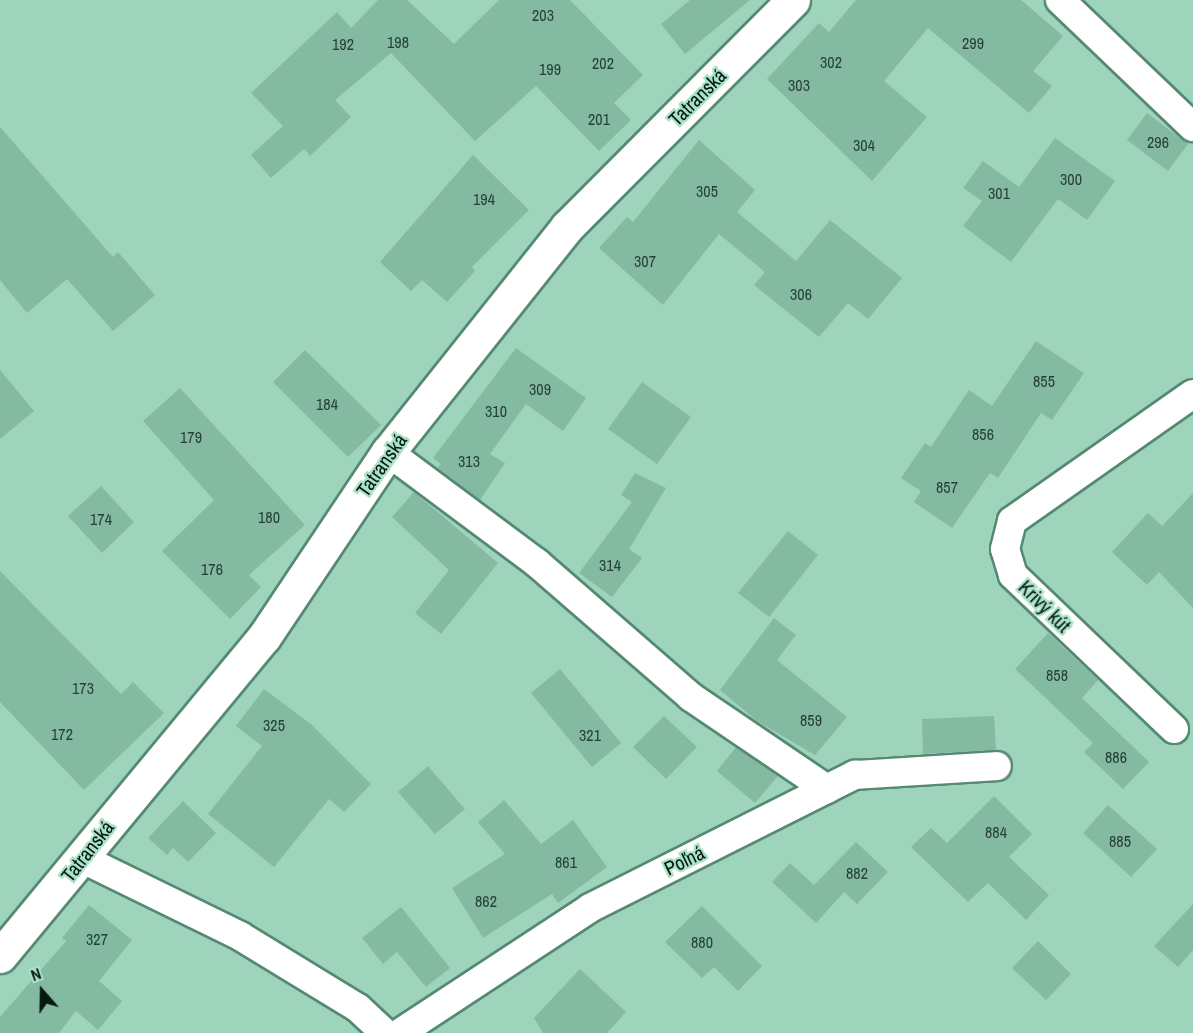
<!DOCTYPE html>
<meta charset="utf-8">
<style>
body{margin:0}
#map{position:relative;width:1193px;height:1033px;overflow:hidden;background:#9ed4bb;font-family:"Archivo Narrow",sans-serif}
div>[style]{position:absolute}
.building>*{inset:0;background:#85baa2}
.roads{filter:drop-shadow(2px 0 #558972) drop-shadow(-2px 0 #558972) drop-shadow(0 2px #558972) drop-shadow(0 -2px #558972)}
.minor>*{height:28px;margin:-14px;padding:0 14px;transform-origin:14px;border-radius:14px;background:#fff}
.tertiary>*{height:33px;margin:-16.5px;padding:0 16.5px;transform-origin:16.5px;border-radius:16.5px;background:#fff}
span{translate:-50% -50%;white-space:nowrap;text-align:center;line-height:1.15;-webkit-text-stroke:4.5px #aae1c7;paint-order:stroke}
.number-label{font-size:16px;color:#254235}
.number-label span{-webkit-text-stroke-width:0}
.street-label{font-size:20px;color:#051a11}
.north{position:absolute;left:12px;top:961px;width:60px;height:60px;-webkit-text-stroke:4px #aae1c7;paint-order:stroke;rotate:340deg;font-size:16px;font-weight:700;line-height:24px;text-align:center;color:#051a11}
.north::after{content:'';display:block;margin:auto;width:21px;height:27px;background:#051a11;clip-path:polygon(50% 0,100% 100%,50% 72%,0 100%)}
</style>
<div id="map">
<div class="building">
<i style="clip-path:polygon(378px 0,407px 0,454px 44px,499px 0,570px 0,643px 75px,614px 103px,631px 120px,599px 151px,536px 86px,475px 141px,391px 53px,335px 100px,351px 117px,310px 156px,304px 149px,271px 178px,251px 155px,283px 126px,251px 93px,337px 12px,351px 28px)"></i>
<i style="clip-path:polygon(690px 0,750px 0,685px 54px,661px 24px)"></i>
<i style="clip-path:polygon(856px 0,1021px 0,1063px 36px,1033px 71px,1052px 86px,1029px 113px,928px 28px,884px 81px,927px 117px,872px 181px,767px 79px,819px 23px,829px 32px)"></i>
<i style="clip-path:polygon(1147px 113px,1188px 144px,1168px 171px,1127px 140px)"></i>
<i style="clip-path:polygon(0 127px,113px 257px,118px 252px,155px 295px,113px 331px,67px 279px,27px 313px,0 280px)"></i>
<i style="clip-path:polygon(1055px 138px,1115px 181px,1087px 220px,1058px 199px,1011px 262px,963px 226px,982px 201px,963px 188px,983px 161px,1019px 187px)"></i>
<i style="clip-path:polygon(699px 140px,755px 190px,737px 212px,796px 261px,830px 220px,902px 278px,868px 319px,848px 303px,819px 337px,754px 285px,765px 272px,719px 234px,663px 305px,599px 248px,627px 217px,633px 222px)"></i>
<i style="clip-path:polygon(473px 155px,529px 210px,472px 267px,475px 271px,447px 302px,422px 280px,411px 291px,380px 262px)"></i>
<i style="clip-path:polygon(1036px 341px,1084px 373px,1052px 420px,1041px 413px,998px 478px,990px 473px,952px 528px,914px 502px,921px 491px,901px 478px,925px 443px,931px 447px,969px 390px,992px 406px)"></i>
<i style="clip-path:polygon(516px 348px,586px 398px,563px 431px,526px 404px,490px 454px,505px 463px,480px 500px,437px 468px,441px 464px,433px 458px)"></i>
<i style="clip-path:polygon(305px 350px,381px 425px,348px 457px,273px 382px)"></i>
<i style="clip-path:polygon(0 370px,34px 411px,0 439px)"></i>
<i style="clip-path:polygon(642px 382px,691px 417px,657px 464px,608px 429px)"></i>
<i style="clip-path:polygon(180px 388px,305px 525px,249px 575px,261px 587px,230px 619px,162px 551px,214px 500px,143px 421px)"></i>
<i style="clip-path:polygon(635px 473px,666px 488px,629px 549px,642px 558px,612px 597px,579px 573px,632px 502px,621px 495px)"></i>
<i style="clip-path:polygon(101px 486px,134px 522px,102px 553px,68px 516px)"></i>
<i style="clip-path:polygon(414px 492px,498px 563px,441px 634px,415px 613px,449px 570px,392px 517px)"></i>
<i style="clip-path:polygon(1193px 493px,1193px 608px,1159px 572px,1147px 585px,1112px 552px,1148px 513px,1162px 526px)"></i>
<i style="clip-path:polygon(788px 531px,818px 555px,769px 617px,738px 593px)"></i>
<i style="clip-path:polygon(0 571px,121px 694px,133px 682px,164px 713px,84px 790px,0 702px)"></i>
<i style="clip-path:polygon(774px 618px,796px 635px,777px 660px,847px 717px,815px 755px,757px 721px,720px 690px)"></i>
<i style="clip-path:polygon(1048px 633px,1098px 680px,1082px 698px,1149px 762px,1123px 789px,1084px 752px,1093px 743px,1015px 669px)"></i>
<i style="clip-path:polygon(560px 669px,621px 743px,592px 767px,531px 693px)"></i>
<i style="clip-path:polygon(264px 689px,312px 725px,371px 784px,344px 812px,329px 799px,274px 867px,208px 814px,262px 746px,236px 726px)"></i>
<i style="clip-path:polygon(664px 716px,697px 747px,666px 779px,633px 747px)"></i>
<i style="clip-path:polygon(994px 716px,996px 750px,923px 754px,922px 719px)"></i>
<i style="clip-path:polygon(736px 747px,778px 776px,755px 803px,717px 771px)"></i>
<i style="clip-path:polygon(428px 766px,465px 809px,435px 834px,398px 792px)"></i>
<i style="clip-path:polygon(994px 796px,1032px 834px,1009px 857px,1049px 895px,1026px 920px,988px 883px,968px 902px,911px 847px,931px 828px,947px 843px)"></i>
<i style="clip-path:polygon(504px 800px,541px 844px,573px 820px,607px 867px,558px 903px,552px 894px,483px 938px,452px 888px,505px 854px,478px 822px)"></i>
<i style="clip-path:polygon(183px 801px,216px 833px,188px 862px,173px 848px,167px 855px,148px 838px)"></i>
<i style="clip-path:polygon(1108px 805px,1157px 849px,1131px 877px,1083px 833px)"></i>
<i style="clip-path:polygon(856px 842px,888px 872px,857px 904px,844px 892px,816px 923px,772px 882px,790px 863px,814px 885px)"></i>
<i style="clip-path:polygon(1193px 904px,1193px 950px,1178px 967px,1154px 946px)"></i>
<i style="clip-path:polygon(89px 905px,132px 940px,99px 981px,122px 1001px,98px 1030px,76px 1011px,59px 1033px,0 1033px,0 1017px,66px 941px,62px 938px)"></i>
<i style="clip-path:polygon(702px 906px,762px 966px,738px 991px,714px 967px,702px 978px,665px 942px)"></i>
<i style="clip-path:polygon(401px 907px,450px 968px,426px 987px,397px 952px,383px 964px,362px 938px)"></i>
<i style="clip-path:polygon(1038px 941px,1071px 974px,1046px 1000px,1012px 968px)"></i>
<i style="clip-path:polygon(580px 969px,626px 1012px,607px 1033px,543px 1033px,534px 1018px)"></i>
</div>
<div class="roads">
<div class="minor">
<i style="left:1060px;top:0;width:184px;rotate:43.7deg"></i>
<i style="left:388px;top:452px;width:186px;rotate:36.7deg"></i>
<i style="left:537px;top:563px;width:204px;rotate:41deg"></i>
<i style="left:691px;top:697px;width:164px;rotate:34.1deg"></i>
<i style="left:1174px;top:729px;width:223px;rotate:-136.3deg"></i>
<i style="left:1013px;top:575px;width:27px;rotate:-107deg"></i>
<i style="left:1005px;top:549px;width:29px;rotate:-76deg"></i>
<i style="left:1012px;top:521px;width:221px;rotate:-35.1deg"></i>
<i style="left:83px;top:859px;width:175px;rotate:26.1deg"></i>
<i style="left:240px;top:936px;width:138px;rotate:31.4deg"></i>
<i style="left:358px;top:1008px;width:37px;rotate:43deg"></i>
<i style="left:400px;top:1033px;width:227px;rotate:-33.3deg"></i>
<i style="left:590px;top:908px;width:297px;rotate:-26.7deg"></i>
<i style="left:855px;top:775px;width:142px;rotate:-3.6deg"></i>
</div>
<div class="tertiary">
<i style="left:0;top:956px;width:414px;rotate:-50.4deg"></i>
<i style="left:264px;top:637px;width:223px;rotate:-56.2deg"></i>
<i style="left:388px;top:452px;width:288px;rotate:-51.5deg"></i>
<i style="left:567px;top:227px;width:320px;rotate:-45.1deg"></i>
</div>
</div>
<div class="number-label">
<span style="left:543px;top:15px">203</span>
<span style="left:398px;top:42px">198</span>
<span style="left:973px;top:43px">299</span>
<span style="left:343px;top:44px">192</span>
<span style="left:831px;top:62px">302</span>
<span style="left:603px;top:63px">202</span>
<span style="left:550px;top:69px">199</span>
<span style="left:799px;top:85px">303</span>
<span style="left:599px;top:119px">201</span>
<span style="left:1158px;top:142px">296</span>
<span style="left:864px;top:145px">304</span>
<span style="left:1071px;top:179px">300</span>
<span style="left:707px;top:191px">305</span>
<span style="left:999px;top:193px">301</span>
<span style="left:484px;top:199px">194</span>
<span style="left:645px;top:261px">307</span>
<span style="left:801px;top:294px">306</span>
<span style="left:1044px;top:381px">855</span>
<span style="left:540px;top:389px">309</span>
<span style="left:327px;top:404px">184</span>
<span style="left:496px;top:411px">310</span>
<span style="left:983px;top:434px">856</span>
<span style="left:191px;top:437px">179</span>
<span style="left:469px;top:461px">313</span>
<span style="left:947px;top:487px">857</span>
<span style="left:269px;top:517px">180</span>
<span style="left:101px;top:519px">174</span>
<span style="left:610px;top:565px">314</span>
<span style="left:212px;top:569px">176</span>
<span style="left:1057px;top:675px">858</span>
<span style="left:83px;top:688px">173</span>
<span style="left:811px;top:720px">859</span>
<span style="left:274px;top:725px">325</span>
<span style="left:62px;top:734px">172</span>
<span style="left:590px;top:735px">321</span>
<span style="left:1116px;top:757px">886</span>
<span style="left:996px;top:832px">884</span>
<span style="left:1120px;top:841px">885</span>
<span style="left:566px;top:862px">861</span>
<span style="left:857px;top:873px">882</span>
<span style="left:486px;top:901px">862</span>
<span style="left:97px;top:939px">327</span>
<span style="left:702px;top:942px">880</span>
</div>
<div class="street-label">
<span style="left:697px;top:97px;rotate:-45deg">Tatranská</span>
<span style="left:381px;top:465px;rotate:-55deg">Tatranská</span>
<span style="left:1045px;top:606px;rotate:45deg">Krivý kút</span>
<span style="left:87px;top:851px;rotate:-52deg">Tatranská</span>
<span style="left:684px;top:860px;rotate:-26deg">Poľná</span>
</div>
<div class="north">N</div>
</div>
